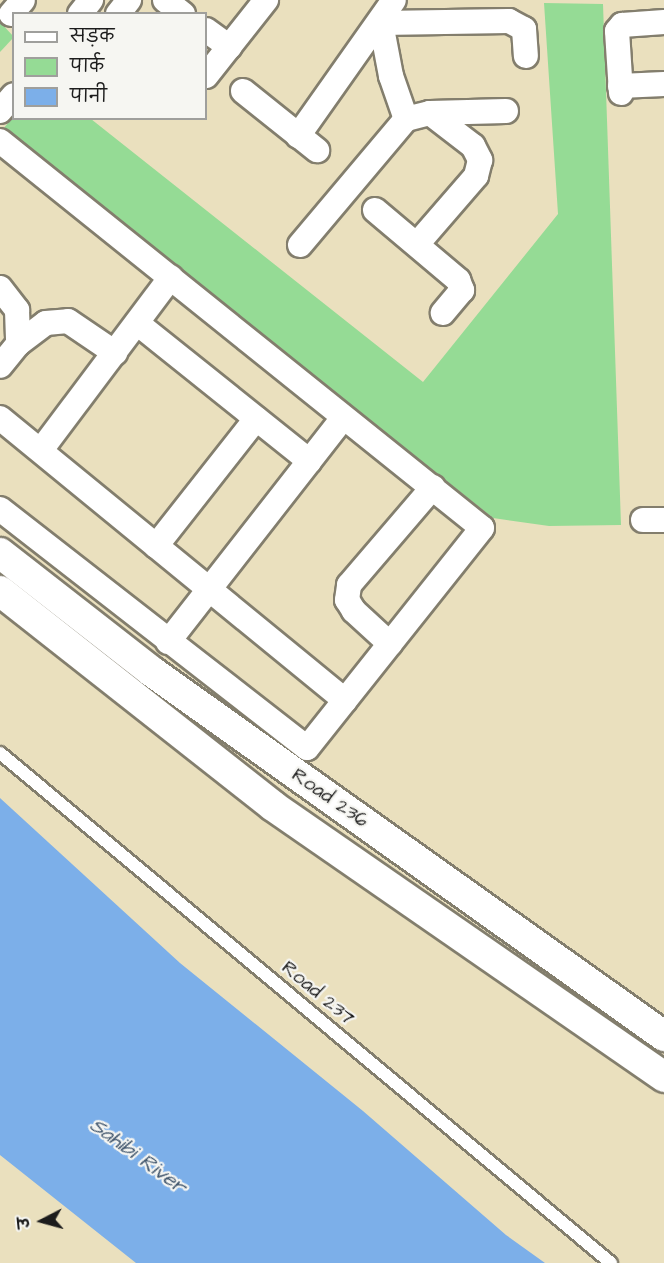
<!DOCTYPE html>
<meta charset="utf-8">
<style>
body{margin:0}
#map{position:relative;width:664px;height:1263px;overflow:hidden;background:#eae0be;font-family:"Architects Daughter","Playpen Sans Deva",sans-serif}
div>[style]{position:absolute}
.green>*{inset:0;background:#95db95}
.water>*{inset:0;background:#7cafe9}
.roads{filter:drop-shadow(2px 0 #837e6d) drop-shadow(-2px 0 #837e6d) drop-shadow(0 2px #837e6d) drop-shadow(0 -2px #837e6d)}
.service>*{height:12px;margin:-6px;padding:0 6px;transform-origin:6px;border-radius:6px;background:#fff}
.minor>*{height:24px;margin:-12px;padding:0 12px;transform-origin:12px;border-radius:12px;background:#fff}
.tertiary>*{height:30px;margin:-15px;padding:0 15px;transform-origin:15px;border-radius:15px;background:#fff}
span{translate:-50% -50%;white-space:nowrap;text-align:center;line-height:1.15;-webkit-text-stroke:4.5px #f6f6f2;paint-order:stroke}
.street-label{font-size:20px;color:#1c1c1c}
.water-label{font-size:21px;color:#42576e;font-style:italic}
.legend{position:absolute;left:12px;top:12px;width:195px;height:108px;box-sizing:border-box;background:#f6f6f2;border:2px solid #9f9f9c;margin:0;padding:8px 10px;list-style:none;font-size:18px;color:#1c1c1c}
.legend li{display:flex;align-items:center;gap:12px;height:30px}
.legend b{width:30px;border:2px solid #9f9f9c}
.north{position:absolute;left:12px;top:1191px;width:60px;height:60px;-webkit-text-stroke:4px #f6f6f2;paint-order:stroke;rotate:264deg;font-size:16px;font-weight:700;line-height:24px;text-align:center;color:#1c1c1c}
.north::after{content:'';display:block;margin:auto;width:21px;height:27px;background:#1c1c1c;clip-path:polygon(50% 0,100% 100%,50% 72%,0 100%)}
</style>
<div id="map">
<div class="green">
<i style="clip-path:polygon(544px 3px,603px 4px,621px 525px,549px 526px,493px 518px,3px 129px,13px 117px,91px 119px,423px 382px,558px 214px)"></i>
<i style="clip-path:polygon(0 22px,14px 37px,0 52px)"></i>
</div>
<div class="water">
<i style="clip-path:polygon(0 798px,180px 963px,363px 1111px,506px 1235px,545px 1263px,136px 1263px,0 1155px)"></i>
</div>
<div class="roads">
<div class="service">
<i style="left:0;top:753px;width:796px;rotate:39.85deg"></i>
</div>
<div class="minor">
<i style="left:165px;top:0;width:23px;rotate:38deg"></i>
<i style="left:11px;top:14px;width:18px;rotate:-49deg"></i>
<i style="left:80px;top:14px;width:18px;rotate:-52deg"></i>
<i style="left:118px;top:14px;width:18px;rotate:-52deg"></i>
<i style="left:381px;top:23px;width:128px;rotate:-0.9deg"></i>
<i style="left:509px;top:21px;width:17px;rotate:28deg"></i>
<i style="left:524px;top:29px;width:27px;rotate:86deg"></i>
<i style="left:381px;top:23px;width:54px;rotate:79.3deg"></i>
<i style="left:391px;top:76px;width:46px;rotate:70.8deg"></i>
<i style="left:206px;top:30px;width:29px;rotate:36deg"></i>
<i style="left:206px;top:76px;width:97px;rotate:-51.7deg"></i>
<i style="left:620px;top:86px;width:44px;rotate:-2.6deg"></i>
<i style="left:243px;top:91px;width:95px;rotate:38.6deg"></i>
<i style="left:621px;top:93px;width:62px;rotate:-93.7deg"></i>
<i style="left:617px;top:31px;width:8px;rotate:-50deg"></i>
<i style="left:622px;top:25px;width:42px;rotate:-4.1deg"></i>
<i style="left:0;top:111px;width:21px;rotate:-49deg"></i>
<i style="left:430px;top:113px;width:76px;rotate:-1.5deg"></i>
<i style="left:298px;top:136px;width:166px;rotate:-54.8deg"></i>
<i style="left:0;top:141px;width:618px;rotate:38.76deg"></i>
<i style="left:482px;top:528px;width:281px;rotate:128.5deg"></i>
<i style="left:307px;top:748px;width:389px;rotate:-142.1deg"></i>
<i style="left:375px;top:210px;width:109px;rotate:40.1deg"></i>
<i style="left:458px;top:280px;width:11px;rotate:68deg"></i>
<i style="left:462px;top:290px;width:30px;rotate:130deg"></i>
<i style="left:300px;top:245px;width:165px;rotate:-49.9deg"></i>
<i style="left:406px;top:119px;width:25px;rotate:-14deg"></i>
<i style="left:430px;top:113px;width:54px;rotate:37.5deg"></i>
<i style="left:473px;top:146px;width:16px;rotate:63deg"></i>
<i style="left:480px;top:160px;width:16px;rotate:104deg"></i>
<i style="left:476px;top:176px;width:90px;rotate:130.9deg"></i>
<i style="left:0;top:288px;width:28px;rotate:52deg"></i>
<i style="left:17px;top:310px;width:34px;rotate:88deg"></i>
<i style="left:18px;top:344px;width:28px;rotate:129deg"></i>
<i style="left:137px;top:323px;width:221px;rotate:38.7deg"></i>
<i style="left:18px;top:344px;width:35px;rotate:-37deg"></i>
<i style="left:46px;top:323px;width:22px;rotate:-5deg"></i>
<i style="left:68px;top:321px;width:57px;rotate:34.2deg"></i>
<i style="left:0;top:418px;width:446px;rotate:39.3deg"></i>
<i style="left:41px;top:450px;width:216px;rotate:-53.1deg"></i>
<i style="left:643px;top:520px;width:21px"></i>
<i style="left:156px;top:546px;width:162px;rotate:-51.8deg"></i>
<i style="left:168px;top:642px;width:284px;rotate:-52deg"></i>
<i style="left:390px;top:644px;width:49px;rotate:-137.5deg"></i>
<i style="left:354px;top:611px;width:13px;rotate:-122deg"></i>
<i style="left:347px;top:600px;width:15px;rotate:-82deg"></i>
<i style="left:349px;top:585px;width:129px;rotate:-49.4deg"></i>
</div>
<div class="tertiary">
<i style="left:0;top:553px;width:192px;rotate:38deg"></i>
<i style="left:151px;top:671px;width:630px;rotate:35.43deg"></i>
<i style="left:0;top:591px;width:347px;rotate:38.2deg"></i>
<i style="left:273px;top:806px;width:476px;rotate:34.7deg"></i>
</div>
</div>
<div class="street-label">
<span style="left:330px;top:798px;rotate:35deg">Road 236</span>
<span style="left:318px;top:993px;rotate:40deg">Road 237</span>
</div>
<div class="water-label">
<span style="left:138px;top:1156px;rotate:36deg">Sahibi River</span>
</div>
<ul class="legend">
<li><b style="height:8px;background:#fff"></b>सड़क</li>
<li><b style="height:16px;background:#95db95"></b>पार्क</li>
<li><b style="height:16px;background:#7cafe9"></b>पानी</li>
</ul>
<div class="north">उ</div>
</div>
